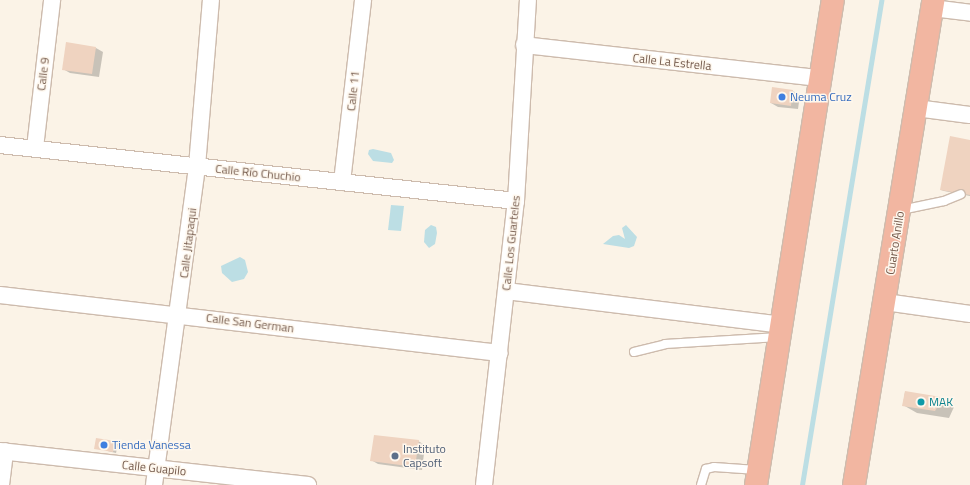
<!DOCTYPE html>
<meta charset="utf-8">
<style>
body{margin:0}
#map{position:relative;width:970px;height:485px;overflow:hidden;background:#fbf3e7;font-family:"Titillium Web",sans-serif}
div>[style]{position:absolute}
.water>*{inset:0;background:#bcdee4}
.shadow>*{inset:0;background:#0003}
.stream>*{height:4.5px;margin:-2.25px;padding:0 2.25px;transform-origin:2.25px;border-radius:2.25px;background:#bcdee4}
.building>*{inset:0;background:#efd3c0}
.roads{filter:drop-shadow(1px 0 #cdbbad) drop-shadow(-1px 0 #cdbbad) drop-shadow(0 1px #cdbbad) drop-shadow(0 -1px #cdbbad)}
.lane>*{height:8px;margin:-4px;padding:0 4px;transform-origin:4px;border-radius:4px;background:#fff}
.street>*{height:16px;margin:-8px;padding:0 8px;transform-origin:8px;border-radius:8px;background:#fff}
.highway>*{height:22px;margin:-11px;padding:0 11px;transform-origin:11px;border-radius:11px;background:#f2b6a1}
.dots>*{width:11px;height:11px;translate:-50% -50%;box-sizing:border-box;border:2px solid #fef7ed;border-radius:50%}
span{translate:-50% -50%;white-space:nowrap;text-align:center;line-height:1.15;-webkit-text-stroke:3px #fef7ed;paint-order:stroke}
.street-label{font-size:12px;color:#745a4c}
.shop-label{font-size:12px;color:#366cbe}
.left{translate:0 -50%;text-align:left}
.culture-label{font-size:12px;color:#0d838f}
.service-label{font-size:12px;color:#4e5e75}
</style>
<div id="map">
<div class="water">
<i style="clip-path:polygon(373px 149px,391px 153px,394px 160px,392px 163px,373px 161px,368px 154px,369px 150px)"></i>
<i style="clip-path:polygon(391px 205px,404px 206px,401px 231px,388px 230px)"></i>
<i style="clip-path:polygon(431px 225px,436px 227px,437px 233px,435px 244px,429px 248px,424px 242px,425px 230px)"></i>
<i style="clip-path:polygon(626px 225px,637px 237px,634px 246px,629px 248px,603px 244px,613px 236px,619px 235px,625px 239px,622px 228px)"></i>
<i style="clip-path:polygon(240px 257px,245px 260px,248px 272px,244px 279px,232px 282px,222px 273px,221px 266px)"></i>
</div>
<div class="shadow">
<i style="clip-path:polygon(96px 48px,103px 52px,99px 77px,70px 73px,63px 69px)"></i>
<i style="clip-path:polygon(793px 91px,800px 95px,798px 109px,778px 107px,771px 103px)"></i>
<i style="clip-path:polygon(970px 141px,970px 196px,944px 191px,941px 190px)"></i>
<i style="clip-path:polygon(905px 392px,942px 400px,954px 407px,949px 418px,917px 413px,903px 405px)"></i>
<i style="clip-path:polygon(418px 441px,425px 445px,422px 470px,378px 464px,371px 460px)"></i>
<i style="clip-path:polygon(114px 442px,118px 444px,116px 453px,95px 448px)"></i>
</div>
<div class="stream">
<i style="left:802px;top:485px;width:491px;rotate:-80.7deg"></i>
</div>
<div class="building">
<i style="clip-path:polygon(66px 42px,96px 47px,92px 74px,62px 70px)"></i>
<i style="clip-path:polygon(772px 87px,793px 90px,791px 106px,770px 103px)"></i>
<i style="clip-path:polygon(950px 136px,970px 140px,970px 195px,940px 190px)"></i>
<i style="clip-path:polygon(905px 391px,941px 397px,942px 399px,935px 411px,902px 406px)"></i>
<i style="clip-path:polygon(374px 435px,419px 440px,415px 467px,370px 461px)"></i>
<i style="clip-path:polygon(96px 438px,115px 441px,113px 452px,94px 449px)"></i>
</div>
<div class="roads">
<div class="lane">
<i style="left:901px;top:210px;width:44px;rotate:-11.8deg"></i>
<i style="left:944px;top:201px;width:18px;rotate:-22deg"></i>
<i style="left:634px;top:352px;width:32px;rotate:-14deg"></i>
<i style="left:665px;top:344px;width:114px;rotate:-3.5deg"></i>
<i style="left:701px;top:485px;width:17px;rotate:-73deg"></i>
<i style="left:706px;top:469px;width:8px;rotate:-14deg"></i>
<i style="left:714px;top:467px;width:43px;rotate:4deg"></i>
</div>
<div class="street">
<i style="left:932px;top:8px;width:38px;rotate:7deg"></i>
<i style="left:524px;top:45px;width:298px;rotate:6.4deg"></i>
<i style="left:916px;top:108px;width:54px;rotate:7.4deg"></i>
<i style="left:0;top:145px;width:519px;rotate:6.19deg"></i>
<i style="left:35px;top:148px;width:149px;rotate:-83.4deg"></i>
<i style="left:342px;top:182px;width:183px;rotate:-83.4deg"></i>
<i style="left:506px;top:291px;width:277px;rotate:7deg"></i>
<i style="left:0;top:295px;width:503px;rotate:6.62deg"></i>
<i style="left:885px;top:302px;width:86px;rotate:8deg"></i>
<i style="left:0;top:451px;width:310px;rotate:6.3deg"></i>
<i style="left:1px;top:485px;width:34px;rotate:-83deg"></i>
<i style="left:154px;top:485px;width:322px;rotate:-82.3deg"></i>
<i style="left:197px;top:166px;width:167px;rotate:-85.2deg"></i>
<i style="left:484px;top:485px;width:286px;rotate:-83.6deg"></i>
<i style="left:516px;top:201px;width:201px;rotate:-86.6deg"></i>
</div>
<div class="highway">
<i style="left:756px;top:485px;width:491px;rotate:-81deg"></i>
<i style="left:854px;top:485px;width:491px;rotate:-80.7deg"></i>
</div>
</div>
<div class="dots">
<i style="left:782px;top:97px;background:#3f7fe0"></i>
<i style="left:921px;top:402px;background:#0f9aa8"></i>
<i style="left:104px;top:445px;background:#3f7fe0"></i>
<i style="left:395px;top:456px;background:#5c6f8a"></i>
</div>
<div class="street-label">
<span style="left:672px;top:62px;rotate:6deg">Calle La Estrella</span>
<span style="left:43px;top:74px;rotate:-83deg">Calle 9</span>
<span style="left:353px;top:91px;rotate:-84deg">Calle 11</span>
<span style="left:258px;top:173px;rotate:6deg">Calle Río Chuchio</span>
<span style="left:188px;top:243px;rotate:-83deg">Calle Jitapaqui</span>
<span style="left:511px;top:243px;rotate:-84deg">Calle Los Guarteles</span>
<span style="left:895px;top:243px;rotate:-81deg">Cuarto Anillo</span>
<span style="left:250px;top:323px;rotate:7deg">Calle San German</span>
<span style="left:154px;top:468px;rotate:6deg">Calle Guapilo</span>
</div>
<div class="shop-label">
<span class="left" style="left:790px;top:97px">Neuma Cruz</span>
<span class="left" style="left:112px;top:445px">Tienda Vanessa</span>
</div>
<div class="culture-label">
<span class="left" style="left:929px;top:402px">MAK</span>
</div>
<div class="service-label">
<span class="left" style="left:403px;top:456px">Instituto<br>Capsoft</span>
</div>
</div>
